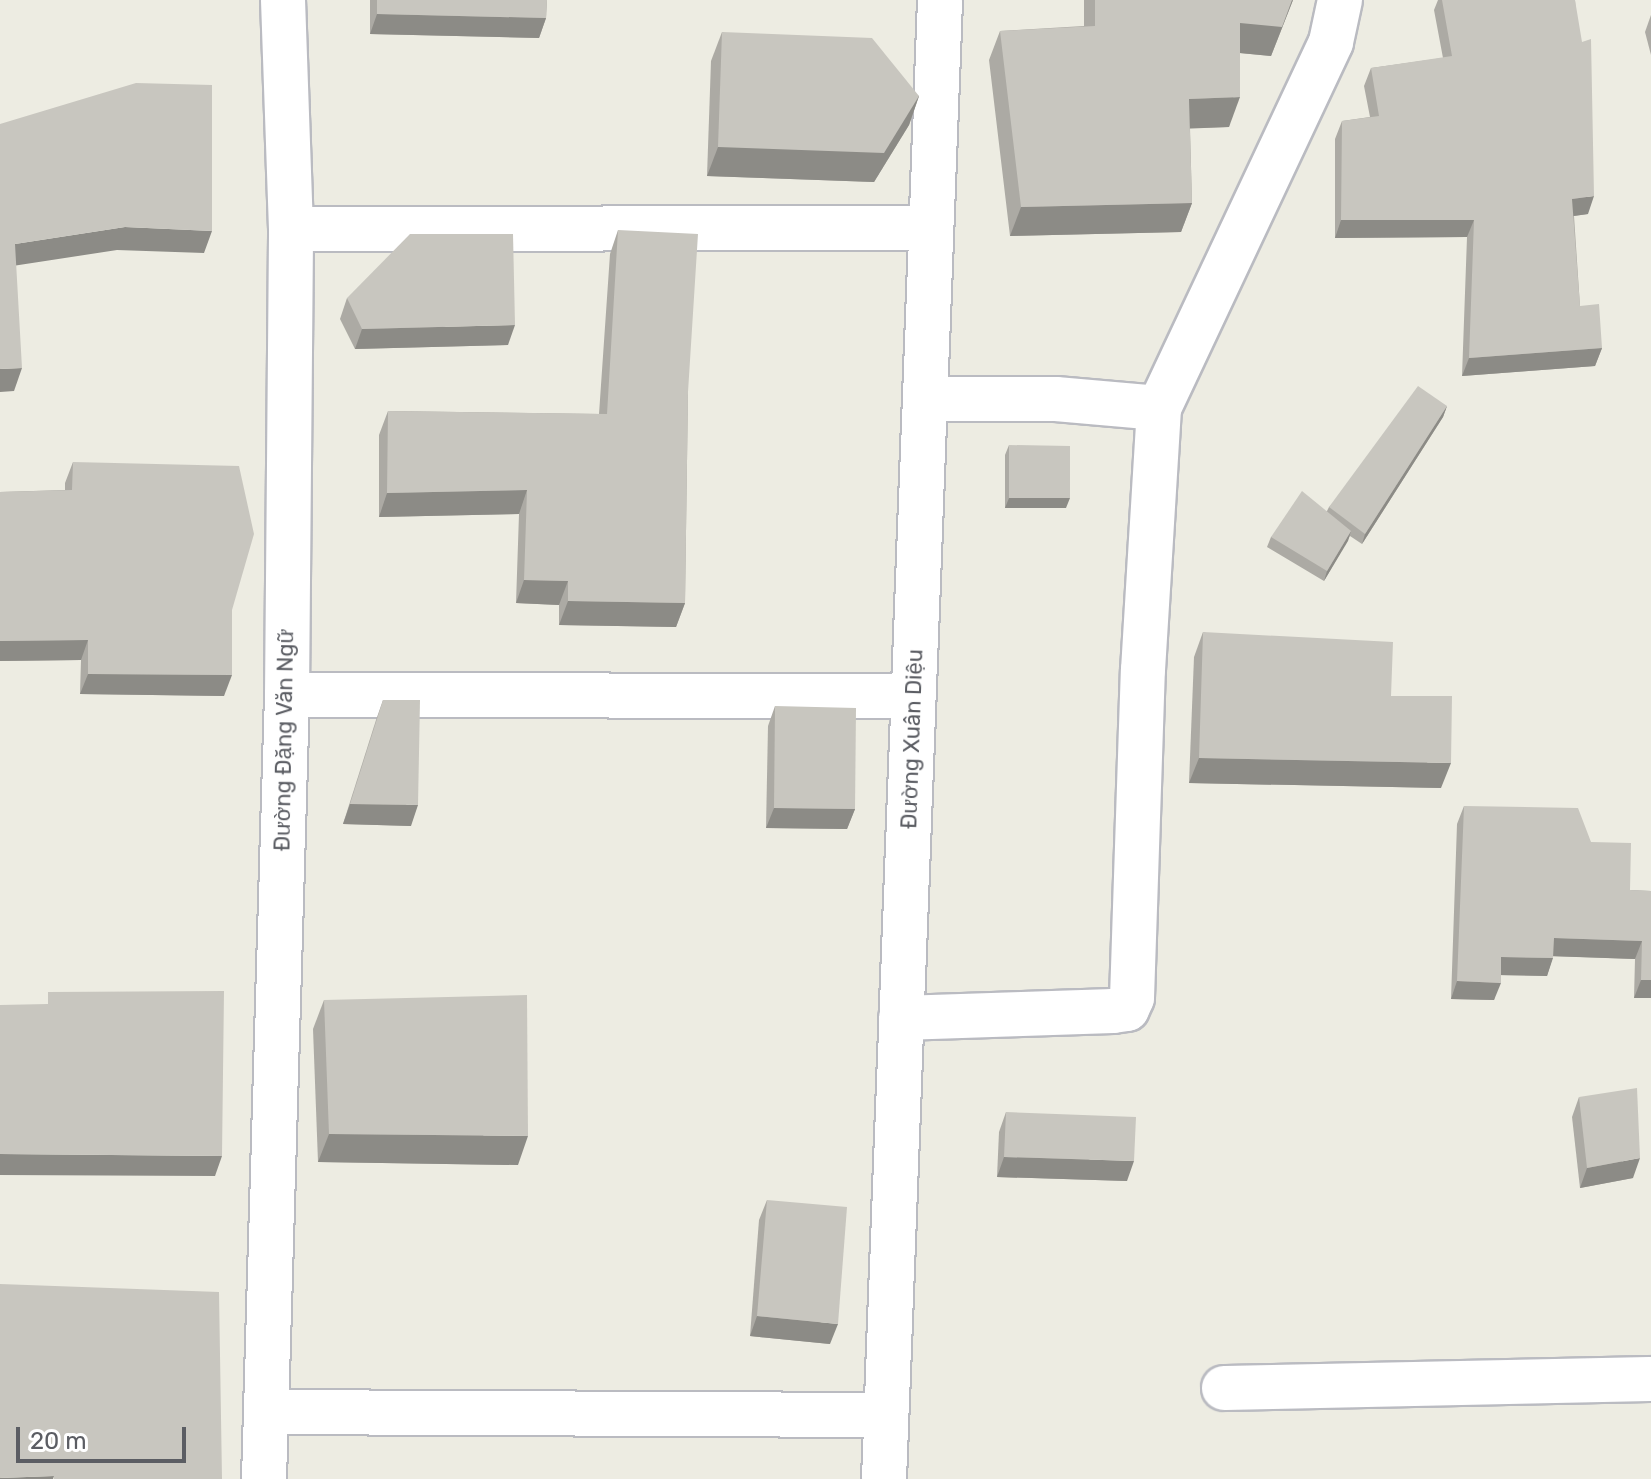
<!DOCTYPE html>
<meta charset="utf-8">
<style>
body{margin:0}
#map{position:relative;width:1651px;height:1479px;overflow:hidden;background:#edece2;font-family:Rubik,sans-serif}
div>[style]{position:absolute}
.roads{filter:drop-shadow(2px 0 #babbc1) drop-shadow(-2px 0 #babbc1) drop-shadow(0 2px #babbc1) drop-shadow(0 -2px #babbc1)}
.minor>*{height:44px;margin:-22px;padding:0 22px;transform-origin:22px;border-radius:22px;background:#fff}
.wall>*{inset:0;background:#acaaa4}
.shaded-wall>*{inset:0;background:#8c8b86}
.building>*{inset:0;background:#c8c6bf}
span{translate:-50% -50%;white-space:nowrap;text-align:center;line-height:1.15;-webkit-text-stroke:6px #fff;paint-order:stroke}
.street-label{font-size:22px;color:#5b5d63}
.scale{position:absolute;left:16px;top:1427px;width:170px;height:36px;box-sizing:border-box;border:4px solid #5b5d63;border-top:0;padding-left:10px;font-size:24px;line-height:28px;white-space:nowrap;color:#5b5d63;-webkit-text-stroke:6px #fff;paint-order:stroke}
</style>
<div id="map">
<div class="roads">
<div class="minor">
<i style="left:291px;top:229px;width:640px;rotate:-0.09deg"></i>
<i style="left:925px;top:399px;width:131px"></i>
<i style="left:1056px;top:399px;width:103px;rotate:5deg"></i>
<i style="left:287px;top:695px;width:626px;rotate:0.09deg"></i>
<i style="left:901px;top:1018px;width:212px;rotate:-1.9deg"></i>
<i style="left:1113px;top:1011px;width:14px;rotate:-8deg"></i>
<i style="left:1127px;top:1009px;width:12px;rotate:-66deg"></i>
<i style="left:1132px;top:998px;width:328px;rotate:-88.1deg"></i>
<i style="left:1143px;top:670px;width:262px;rotate:-86.5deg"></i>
<i style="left:1159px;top:408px;width:404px;rotate:-64.8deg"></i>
<i style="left:1331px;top:42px;width:43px;rotate:-77.9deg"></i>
<i style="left:1224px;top:1388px;width:427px;rotate:-1.2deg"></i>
<i style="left:266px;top:1412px;width:620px;rotate:0.28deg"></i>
<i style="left:264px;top:1479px;width:784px;rotate:-88.32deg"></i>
<i style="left:287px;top:695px;width:466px;rotate:-89.5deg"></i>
<i style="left:291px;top:229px;width:229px;rotate:-92deg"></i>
<i style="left:884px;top:1479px;width:1480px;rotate:-87.83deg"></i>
</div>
</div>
<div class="wall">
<i style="clip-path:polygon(370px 0,547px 0,546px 18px,539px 38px,370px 34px)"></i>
<i style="clip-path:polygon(1084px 0,1293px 0,1271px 56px,1240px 53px,1229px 127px,1190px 128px,1192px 203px,1181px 232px,1010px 236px,989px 60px,1000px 31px,1084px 26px)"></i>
<i style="clip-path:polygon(1438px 0,1575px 0,1588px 214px,1574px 216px,1580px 306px,1602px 348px,1595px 366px,1462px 376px,1467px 237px,1335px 238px,1335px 139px,1342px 121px,1370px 117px,1364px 86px,1371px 68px,1443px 58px,1434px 10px)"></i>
<i style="clip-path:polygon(1651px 15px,1651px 55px,1645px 32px)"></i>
<i style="clip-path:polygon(722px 32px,919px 96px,909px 125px,874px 182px,707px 176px,711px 61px)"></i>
<i style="clip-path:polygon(618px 230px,688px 392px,685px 603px,676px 627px,559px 625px,559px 605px,516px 603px,519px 514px,379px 517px,379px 435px,388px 411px,599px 414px,610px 254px)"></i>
<i style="clip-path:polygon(347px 298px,508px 345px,355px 349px,340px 319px)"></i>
<i style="clip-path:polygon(1447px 406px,1443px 417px,1362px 544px,1350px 536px,1324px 581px,1267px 547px,1271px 537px,1327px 511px,1329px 507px)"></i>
<i style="clip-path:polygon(1009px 445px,1066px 508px,1005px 508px,1005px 455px)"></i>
<i style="clip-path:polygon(73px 462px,232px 610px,224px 696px,80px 694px,81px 660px,0 661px,0 492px,65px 490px,65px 483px)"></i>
<i style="clip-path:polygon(1203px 632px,1391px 696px,1441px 788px,1189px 783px,1194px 657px)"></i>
<i style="clip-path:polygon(383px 700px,411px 826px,343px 824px,376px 720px)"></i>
<i style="clip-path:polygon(775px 706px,855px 809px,847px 829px,766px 828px,768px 726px)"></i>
<i style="clip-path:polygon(1464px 806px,1591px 842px,1630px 890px,1651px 891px,1651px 998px,1634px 998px,1635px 959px,1553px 956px,1547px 976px,1501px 975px,1494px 1000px,1451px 999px,1457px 824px)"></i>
<i style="clip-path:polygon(324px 1000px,518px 1165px,318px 1162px,313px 1029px)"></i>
<i style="clip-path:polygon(1579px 1097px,1633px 1178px,1580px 1188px,1572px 1117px)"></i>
<i style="clip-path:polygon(1006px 1112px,1127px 1181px,997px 1177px,999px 1132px)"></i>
<i style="clip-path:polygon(767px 1200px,830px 1344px,750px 1336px,759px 1220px)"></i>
</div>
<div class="shaded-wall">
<i style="clip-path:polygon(1293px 0,1271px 56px,1229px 52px,1240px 23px)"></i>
<i style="clip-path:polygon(377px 14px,546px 18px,539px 38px,370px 34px)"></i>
<i style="clip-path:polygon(919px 96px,909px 125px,874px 182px,707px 176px,718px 147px)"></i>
<i style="clip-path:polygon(1240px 97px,1229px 127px,1179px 129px,1189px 99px)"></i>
<i style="clip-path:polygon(1594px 196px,1588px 214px,1566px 217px,1572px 199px)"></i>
<i style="clip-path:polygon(1192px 203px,1181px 232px,1010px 236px,1021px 207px)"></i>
<i style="clip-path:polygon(1341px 220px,1474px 220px,1467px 237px,1335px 238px)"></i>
<i style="clip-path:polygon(125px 227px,212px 231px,204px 253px,117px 250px,6px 267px,15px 244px)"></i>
<i style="clip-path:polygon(515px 325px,508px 345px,355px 349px,362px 329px)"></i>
<i style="clip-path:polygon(1602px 348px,1595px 366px,1462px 376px,1469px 358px)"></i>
<i style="clip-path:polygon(22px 368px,14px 391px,0 392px,0 369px)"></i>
<i style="clip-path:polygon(1447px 406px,1443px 417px,1362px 544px,1365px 534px)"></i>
<i style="clip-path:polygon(527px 490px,519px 514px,379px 517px,387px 493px)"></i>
<i style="clip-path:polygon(1009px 498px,1070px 498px,1066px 508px,1005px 508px)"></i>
<i style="clip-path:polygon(1351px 531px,1348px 541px,1324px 581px,1327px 571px)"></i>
<i style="clip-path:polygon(524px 580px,568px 581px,559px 605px,516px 603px)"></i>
<i style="clip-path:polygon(568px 601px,685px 603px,676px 627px,559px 625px)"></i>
<i style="clip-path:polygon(88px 640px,81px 660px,0 661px,0 641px)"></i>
<i style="clip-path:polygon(88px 674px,232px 675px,224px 696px,80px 694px)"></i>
<i style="clip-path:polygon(1199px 758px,1451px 763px,1441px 788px,1189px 783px)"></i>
<i style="clip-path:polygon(350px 804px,418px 805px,411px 826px,343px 824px)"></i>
<i style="clip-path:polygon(774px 808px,855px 809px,847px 829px,766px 828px)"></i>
<i style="clip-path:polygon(1554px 938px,1642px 941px,1635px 959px,1547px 956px)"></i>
<i style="clip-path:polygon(1501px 957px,1553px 958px,1547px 976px,1495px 975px)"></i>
<i style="clip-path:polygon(1641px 980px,1651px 980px,1651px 998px,1634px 998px)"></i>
<i style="clip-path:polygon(1457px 981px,1501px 983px,1494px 1000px,1451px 999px)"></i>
<i style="clip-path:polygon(329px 1134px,528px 1136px,518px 1165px,318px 1162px)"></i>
<i style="clip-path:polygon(0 1154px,222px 1156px,215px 1176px,0 1175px)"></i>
<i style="clip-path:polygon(1004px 1157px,1134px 1161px,1127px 1181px,997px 1177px)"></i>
<i style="clip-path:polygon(1640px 1158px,1633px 1178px,1580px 1188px,1587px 1168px)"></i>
<i style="clip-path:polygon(757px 1316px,838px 1324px,830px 1344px,750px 1336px)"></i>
<i style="clip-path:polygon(54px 1476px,53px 1479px,0 1479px,0 1478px)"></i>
</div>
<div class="building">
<i style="clip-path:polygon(377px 0,547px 0,546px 18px,377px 14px)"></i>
<i style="clip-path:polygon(1095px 0,1292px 0,1282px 27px,1240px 23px,1240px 97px,1189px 99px,1192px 203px,1021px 207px,1000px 31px,1095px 26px)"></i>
<i style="clip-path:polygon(1442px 0,1575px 0,1582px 42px,1591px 39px,1594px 196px,1572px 199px,1580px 306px,1599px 304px,1602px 348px,1469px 358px,1474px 220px,1341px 220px,1342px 121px,1379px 116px,1371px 68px,1452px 56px)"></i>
<i style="clip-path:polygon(722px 32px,872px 38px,919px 96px,884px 153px,718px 147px)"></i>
<i style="clip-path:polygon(136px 83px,212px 85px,212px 231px,125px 227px,15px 244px,22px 368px,0 369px,0 124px)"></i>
<i style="clip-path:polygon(618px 230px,698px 234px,688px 392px,685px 603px,568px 601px,568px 581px,524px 580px,527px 490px,387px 493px,388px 411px,607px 414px)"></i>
<i style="clip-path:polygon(410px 234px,513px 234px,515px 325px,362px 329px,347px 298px)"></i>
<i style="clip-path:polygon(1418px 386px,1447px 406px,1365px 534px,1329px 507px)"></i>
<i style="clip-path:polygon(1009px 445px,1070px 446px,1070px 498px,1009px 498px)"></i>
<i style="clip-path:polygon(73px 462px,239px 466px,254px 534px,232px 610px,232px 675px,88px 674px,88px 640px,0 641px,0 492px,72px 490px)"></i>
<i style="clip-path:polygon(1302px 491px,1351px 531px,1327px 571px,1271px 537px)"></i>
<i style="clip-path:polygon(1203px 632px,1393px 642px,1391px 696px,1452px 696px,1451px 763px,1199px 758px)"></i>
<i style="clip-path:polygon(383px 700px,420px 700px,418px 805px,350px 804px)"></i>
<i style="clip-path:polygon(775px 706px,856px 708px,855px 809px,774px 808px)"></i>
<i style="clip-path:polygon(1464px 806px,1578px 808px,1591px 842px,1631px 843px,1630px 890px,1651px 891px,1651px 980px,1641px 980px,1642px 941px,1554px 938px,1553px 958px,1501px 957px,1501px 983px,1457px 981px)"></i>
<i style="clip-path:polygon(224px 991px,222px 1156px,0 1154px,0 1005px,48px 1004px,48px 992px)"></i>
<i style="clip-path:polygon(527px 995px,528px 1136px,329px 1134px,324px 1000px)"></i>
<i style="clip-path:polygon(1637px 1088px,1640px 1158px,1587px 1168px,1579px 1097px)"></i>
<i style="clip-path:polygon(1006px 1112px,1136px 1117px,1134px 1161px,1004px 1157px)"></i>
<i style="clip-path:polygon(767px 1200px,847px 1207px,838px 1324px,757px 1316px)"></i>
<i style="clip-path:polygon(0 1284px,219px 1292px,222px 1479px,54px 1479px,54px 1476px,0 1478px)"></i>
</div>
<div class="street-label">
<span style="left:912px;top:739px;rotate:-88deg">Đường Xuân Diệu</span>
<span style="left:284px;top:740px;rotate:-89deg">Đường Đặng Văn Ngữ</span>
</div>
<div class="scale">20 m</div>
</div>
